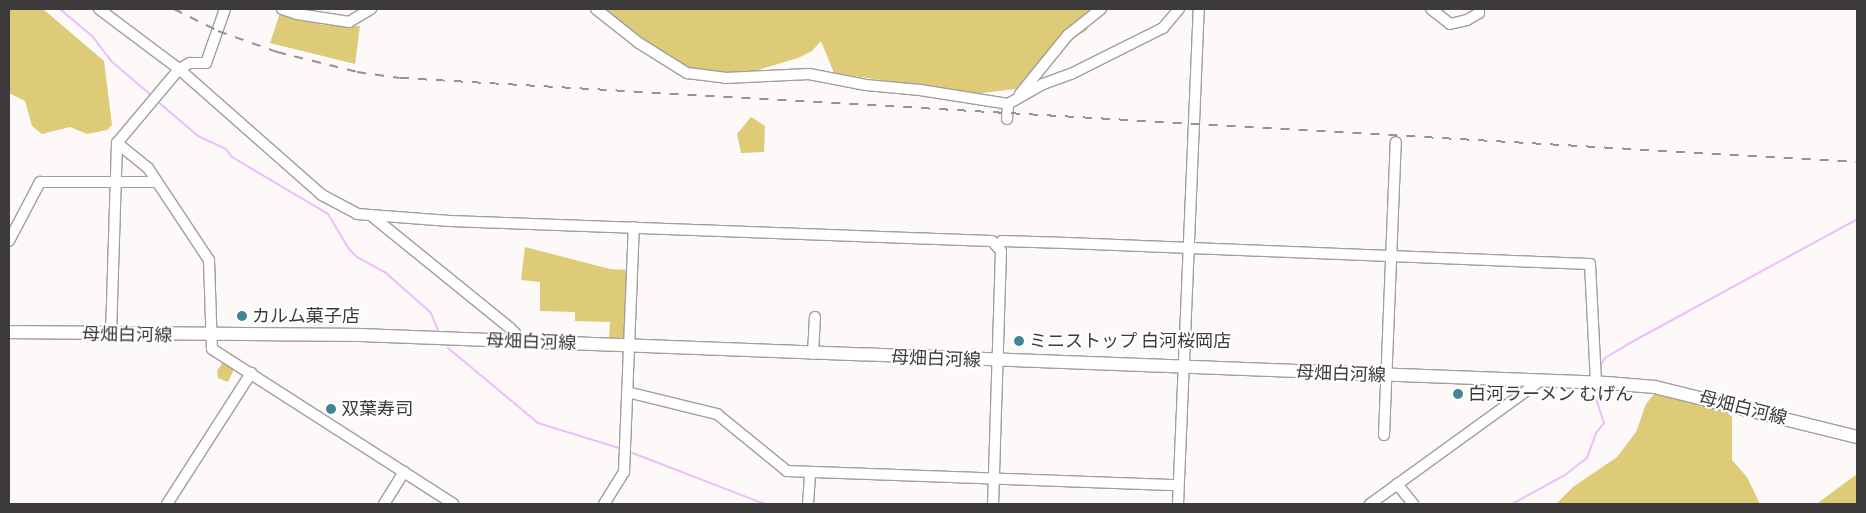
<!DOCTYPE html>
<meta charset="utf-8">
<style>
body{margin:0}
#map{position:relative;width:1866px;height:513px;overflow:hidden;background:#fdf9f8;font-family:"Titillium Web","Noto Sans JP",sans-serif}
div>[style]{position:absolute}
.green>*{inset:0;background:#ddcb77}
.stream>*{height:2px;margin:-1px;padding:0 1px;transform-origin:1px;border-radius:1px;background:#ecbefa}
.roads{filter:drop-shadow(1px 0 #a39e9e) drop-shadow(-1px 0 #a39e9e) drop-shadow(0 1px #a39e9e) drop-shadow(0 -1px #a39e9e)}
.minor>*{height:10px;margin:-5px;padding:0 5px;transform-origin:5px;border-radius:5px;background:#fff}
.major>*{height:12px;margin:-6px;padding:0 6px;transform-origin:6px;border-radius:6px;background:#fff}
.rail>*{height:2px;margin-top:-1px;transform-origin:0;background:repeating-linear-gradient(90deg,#969393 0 9px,transparent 0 18px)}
.dots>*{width:14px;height:14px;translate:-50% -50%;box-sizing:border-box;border:2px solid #fff;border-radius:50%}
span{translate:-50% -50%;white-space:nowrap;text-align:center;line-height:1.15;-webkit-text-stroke:4px #fff;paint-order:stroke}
.poi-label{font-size:18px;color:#3c3a3a}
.left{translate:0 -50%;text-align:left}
.street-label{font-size:18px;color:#3c3a3a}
.frame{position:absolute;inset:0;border:10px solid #3c3a3a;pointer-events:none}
</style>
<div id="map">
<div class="green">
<i style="clip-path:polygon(9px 9px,43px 9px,104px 61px,112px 125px,107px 130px,87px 134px,70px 127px,42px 134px,32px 126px,25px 101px,9px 93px)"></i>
<i style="clip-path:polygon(604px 9px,1095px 9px,1087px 30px,1042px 58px,1031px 75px,1015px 89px,974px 94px,834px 73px,821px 41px,812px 51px,798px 58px,741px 75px,694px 72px,659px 51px)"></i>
<i style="clip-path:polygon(280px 13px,323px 25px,360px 26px,355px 64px,270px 43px)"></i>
<i style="clip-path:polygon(751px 117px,765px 126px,764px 152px,741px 153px,737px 134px)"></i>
<i style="clip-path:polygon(525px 247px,610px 269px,630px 270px,627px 341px,609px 339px,610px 322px,575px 321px,575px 312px,540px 311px,540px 282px,521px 280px)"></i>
<i style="clip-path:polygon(223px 362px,234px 369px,228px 382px,218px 378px,217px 371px)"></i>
<i style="clip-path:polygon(1663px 390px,1724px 409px,1732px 417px,1732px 460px,1747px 477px,1760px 504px,1556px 504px,1573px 487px,1617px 457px,1636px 432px,1646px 404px,1654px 394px)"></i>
<i style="clip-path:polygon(1857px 474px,1857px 504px,1818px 504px,1819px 502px)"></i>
</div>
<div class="stream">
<i style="left:60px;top:9px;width:43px;rotate:40.3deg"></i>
<i style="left:93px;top:37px;width:30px;rotate:53deg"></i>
<i style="left:111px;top:61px;width:54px;rotate:40.5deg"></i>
<i style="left:157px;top:101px;width:54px;rotate:40.5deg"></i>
<i style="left:198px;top:136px;width:31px;rotate:25deg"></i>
<i style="left:226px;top:149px;width:10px;rotate:53deg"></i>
<i style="left:232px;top:157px;width:112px;rotate:30.7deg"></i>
<i style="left:328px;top:214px;width:41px;rotate:59deg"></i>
<i style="left:349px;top:249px;width:11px;rotate:45deg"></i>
<i style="left:357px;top:257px;width:33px;rotate:29deg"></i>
<i style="left:386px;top:273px;width:60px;rotate:41.6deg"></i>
<i style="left:431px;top:313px;width:22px;rotate:68deg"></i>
<i style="left:448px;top:348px;width:117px;rotate:39.8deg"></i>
<i style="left:538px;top:423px;width:88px;rotate:17.2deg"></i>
<i style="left:1600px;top:366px;width:9px;rotate:-58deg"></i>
<i style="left:1605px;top:358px;width:29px;rotate:-31deg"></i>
<i style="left:1630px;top:343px;width:259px;rotate:-28.6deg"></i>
<i style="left:630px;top:452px;width:145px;rotate:21.1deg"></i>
<i style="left:1512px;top:504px;width:60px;rotate:-28.7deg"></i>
<i style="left:1565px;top:475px;width:28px;rotate:-38deg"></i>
<i style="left:1587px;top:458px;width:27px;rotate:-70deg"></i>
<i style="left:1596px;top:433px;width:13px;rotate:-51deg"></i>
<i style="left:1604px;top:423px;width:23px;rotate:-108deg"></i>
<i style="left:1597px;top:401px;width:13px;rotate:-72deg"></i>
</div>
<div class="roads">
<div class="minor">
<i style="left:99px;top:9px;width:100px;rotate:36.9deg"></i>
<i style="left:179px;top:69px;width:191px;rotate:41.4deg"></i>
<i style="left:322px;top:195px;width:40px;rotate:28deg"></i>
<i style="left:357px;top:214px;width:93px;rotate:4.3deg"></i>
<i style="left:450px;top:221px;width:542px;rotate:2.11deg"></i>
<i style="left:992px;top:241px;width:13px;rotate:48deg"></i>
<i style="left:1001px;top:251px;width:253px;rotate:91.8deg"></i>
<i style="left:282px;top:9px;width:16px;rotate:18deg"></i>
<i style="left:297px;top:14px;width:53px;rotate:8.7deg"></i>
<i style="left:349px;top:22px;width:26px;rotate:-31deg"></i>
<i style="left:596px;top:9px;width:55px;rotate:38.3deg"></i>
<i style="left:639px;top:43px;width:57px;rotate:32deg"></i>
<i style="left:687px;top:73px;width:38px;rotate:7deg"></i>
<i style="left:725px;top:78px;width:84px;rotate:-2.7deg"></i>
<i style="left:809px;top:74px;width:58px;rotate:10.9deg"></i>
<i style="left:866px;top:85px;width:54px;rotate:5.3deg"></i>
<i style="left:920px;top:90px;width:89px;rotate:9deg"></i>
<i style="left:1008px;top:104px;width:40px;rotate:-29.7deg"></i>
<i style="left:1043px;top:84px;width:30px;rotate:-20deg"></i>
<i style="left:1071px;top:74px;width:103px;rotate:-26.6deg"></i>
<i style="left:1163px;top:28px;width:25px;rotate:-50deg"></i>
<i style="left:1431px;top:9px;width:24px;rotate:38deg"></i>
<i style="left:1450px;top:24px;width:17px;rotate:-13deg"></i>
<i style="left:1467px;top:20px;width:14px;rotate:-30deg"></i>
<i style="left:1479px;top:13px;width:4px;rotate:-90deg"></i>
<i style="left:1020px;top:94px;width:76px;rotate:-50.9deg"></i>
<i style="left:1068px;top:35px;width:42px;rotate:-38.2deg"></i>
<i style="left:1007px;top:119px;width:15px;rotate:-86deg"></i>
<i style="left:117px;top:143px;width:40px;rotate:39deg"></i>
<i style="left:148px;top:168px;width:110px;rotate:56.5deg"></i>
<i style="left:209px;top:260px;width:89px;rotate:88.1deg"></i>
<i style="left:212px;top:349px;width:287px;rotate:32.7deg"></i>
<i style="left:373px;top:217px;width:176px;rotate:39deg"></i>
<i style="left:510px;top:328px;width:7px;rotate:45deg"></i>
<i style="left:515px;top:333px;width:10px;rotate:84deg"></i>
<i style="left:9px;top:241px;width:67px;rotate:-62.3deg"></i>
<i style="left:40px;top:182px;width:117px"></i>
<i style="left:999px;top:245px;width:5px;rotate:-53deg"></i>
<i style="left:1002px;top:241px;width:65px;rotate:1.8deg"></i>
<i style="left:1067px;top:243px;width:523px;rotate:2.3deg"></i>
<i style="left:1590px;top:264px;width:118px;rotate:87.1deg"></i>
<i style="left:111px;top:334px;width:191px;rotate:-88.2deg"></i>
<i style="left:117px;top:143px;width:97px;rotate:-50deg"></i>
<i style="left:179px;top:69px;width:13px;rotate:-29deg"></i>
<i style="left:190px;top:63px;width:16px"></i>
<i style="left:206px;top:63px;width:57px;rotate:-70.6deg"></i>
<i style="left:813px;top:354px;width:37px;rotate:-87deg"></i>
<i style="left:627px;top:392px;width:93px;rotate:13.7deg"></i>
<i style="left:717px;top:414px;width:90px;rotate:39.2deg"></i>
<i style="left:787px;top:471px;width:391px;rotate:2.1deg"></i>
<i style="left:1384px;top:435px;width:293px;rotate:-87.7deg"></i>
<i style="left:1397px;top:484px;width:26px;rotate:51deg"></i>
<i style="left:167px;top:504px;width:156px;rotate:-57.3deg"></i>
<i style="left:384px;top:504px;width:38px;rotate:-58deg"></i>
<i style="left:604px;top:504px;width:38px;rotate:-58deg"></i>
<i style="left:624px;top:472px;width:245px;rotate:-87.7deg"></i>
<i style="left:808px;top:504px;width:32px;rotate:-86deg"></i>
<i style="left:1178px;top:504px;width:495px;rotate:-87.6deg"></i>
<i style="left:1370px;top:504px;width:210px;rotate:-35.9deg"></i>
</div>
<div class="major">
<i style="left:9px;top:332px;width:351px;rotate:0.5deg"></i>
<i style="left:360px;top:335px;width:1248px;rotate:2.2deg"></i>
<i style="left:1607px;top:383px;width:48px;rotate:4.8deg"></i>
<i style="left:1655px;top:387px;width:208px;rotate:13.9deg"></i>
</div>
</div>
<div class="rail">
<i style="left:174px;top:9px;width:49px;rotate:26.6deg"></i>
<i style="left:218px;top:31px;width:63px;rotate:19.6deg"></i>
<i style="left:277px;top:52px;width:82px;rotate:14deg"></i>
<i style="left:357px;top:72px;width:43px;rotate:7.9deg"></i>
<i style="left:400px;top:78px;width:1459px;rotate:3.3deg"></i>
</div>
<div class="dots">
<i style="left:242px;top:316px;background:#428594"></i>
<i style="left:1019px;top:341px;background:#428594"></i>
<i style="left:1458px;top:394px;background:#428594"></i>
<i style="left:331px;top:409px;background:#428594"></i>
</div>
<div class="poi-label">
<span class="left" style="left:252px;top:316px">カルム菓子店</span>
<span class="left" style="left:1029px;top:341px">ミニストップ 白河桜岡店</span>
<span class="left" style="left:1468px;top:394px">白河ラーメン むげん</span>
<span class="left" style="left:341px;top:409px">双葉寿司</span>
</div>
<div class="street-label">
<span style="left:127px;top:335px;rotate:1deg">母畑白河線</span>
<span style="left:531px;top:342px;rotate:2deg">母畑白河線</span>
<span style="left:936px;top:359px;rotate:2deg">母畑白河線</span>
<span style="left:1341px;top:374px;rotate:2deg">母畑白河線</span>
<span style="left:1743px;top:408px;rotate:14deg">母畑白河線</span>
</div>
<div class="frame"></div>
</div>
